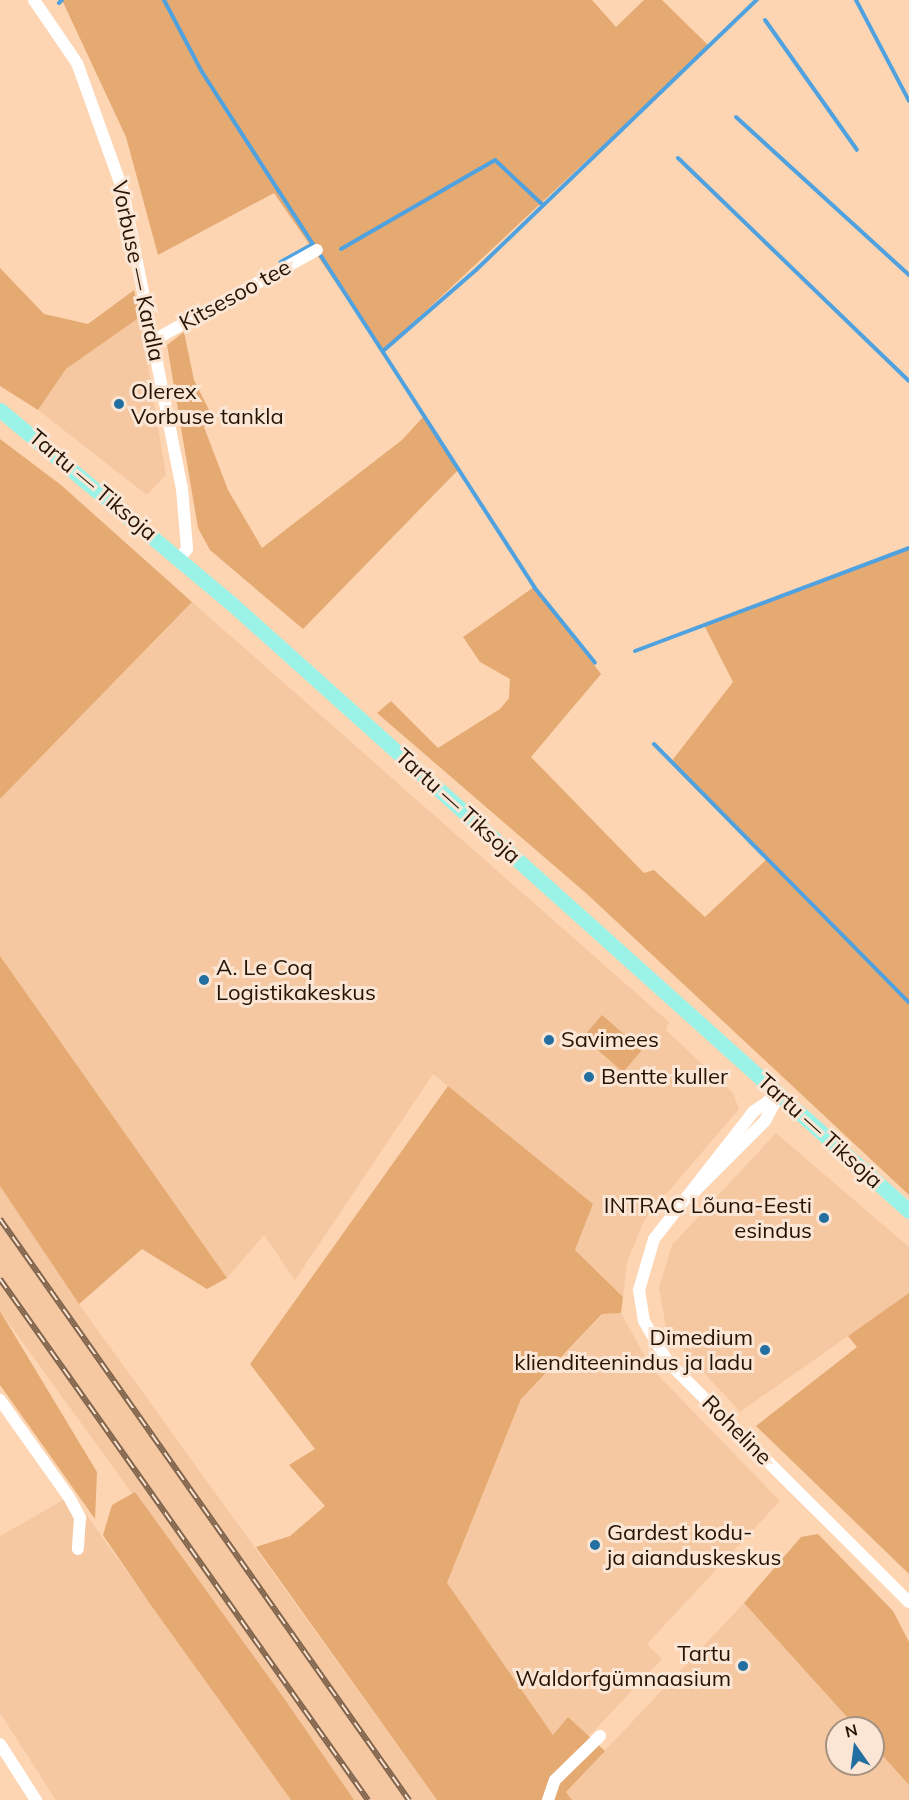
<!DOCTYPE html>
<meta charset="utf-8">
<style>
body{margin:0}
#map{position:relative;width:909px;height:1800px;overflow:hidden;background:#fdd5b2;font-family:Mulish,sans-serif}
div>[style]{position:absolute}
.built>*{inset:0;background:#f5c8a2}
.green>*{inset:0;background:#e5a972}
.stream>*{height:4px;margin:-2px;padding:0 2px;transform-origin:2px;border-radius:2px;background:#4fa2df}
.minor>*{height:12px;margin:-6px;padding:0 6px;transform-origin:6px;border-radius:6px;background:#fff}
.major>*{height:15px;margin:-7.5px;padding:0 7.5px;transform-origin:7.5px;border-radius:7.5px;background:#9bf3e8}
.rail>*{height:6px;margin-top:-3px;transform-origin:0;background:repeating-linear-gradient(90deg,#fbe6d5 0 11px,#81654d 0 22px);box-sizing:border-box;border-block:2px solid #81654d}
.dots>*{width:16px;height:16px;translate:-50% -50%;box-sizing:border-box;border:3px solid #fbe6d5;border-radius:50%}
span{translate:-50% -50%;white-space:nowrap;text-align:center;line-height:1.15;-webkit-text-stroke:6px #fbe6d5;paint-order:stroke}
.street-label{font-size:22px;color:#251303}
.poi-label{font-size:22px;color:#251303}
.left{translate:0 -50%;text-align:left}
.right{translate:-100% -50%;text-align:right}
.north{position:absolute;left:825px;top:1716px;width:60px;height:60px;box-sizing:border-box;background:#fbe6d5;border:2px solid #a59281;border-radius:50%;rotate:346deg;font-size:16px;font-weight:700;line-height:24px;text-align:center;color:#251303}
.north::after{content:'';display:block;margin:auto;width:21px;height:27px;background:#246fa2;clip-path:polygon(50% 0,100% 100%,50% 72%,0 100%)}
</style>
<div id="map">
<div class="built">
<i style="clip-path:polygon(140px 317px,166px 475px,147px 495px,38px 410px,66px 369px)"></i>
<i style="clip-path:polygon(192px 602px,669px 1022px,666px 1030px,733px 1093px,739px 1109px,645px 1219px,627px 1262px,623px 1297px,575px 1250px,593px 1204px,433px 1074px,295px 1280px,264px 1235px,227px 1278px,0 956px,0 799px)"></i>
<i style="clip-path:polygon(776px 1133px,909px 1247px,909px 1293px,740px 1412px,667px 1332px,659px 1288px,672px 1245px)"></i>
<i style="clip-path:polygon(0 1186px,79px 1304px,437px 1800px,354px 1800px,0 1311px)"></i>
<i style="clip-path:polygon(621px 1313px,652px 1369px,780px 1501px,647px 1644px,662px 1659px,588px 1737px,568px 1718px,553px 1735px,447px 1584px,521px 1399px,603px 1314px)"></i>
<i style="clip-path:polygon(72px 1495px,150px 1604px,291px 1800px,56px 1800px,0 1713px,0 1536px)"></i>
<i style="clip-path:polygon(744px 1603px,857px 1728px,837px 1728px,837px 1764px,873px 1764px,873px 1745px,909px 1785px,909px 1800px,572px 1800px,566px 1792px)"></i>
</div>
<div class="green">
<i style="clip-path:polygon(62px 0,592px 0,616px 27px,644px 0,662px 0,709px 46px,383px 351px,274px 193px,158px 255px,126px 137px)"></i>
<i style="clip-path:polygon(0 268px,44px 314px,88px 324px,134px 290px,140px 317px,66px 369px,38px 410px,0 386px)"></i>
<i style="clip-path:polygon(184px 332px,194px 380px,212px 416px,204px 427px,228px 490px,262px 548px,402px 440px,424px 416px,459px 469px,303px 629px,210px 550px,198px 528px,167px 345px)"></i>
<i style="clip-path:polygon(0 439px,61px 485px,192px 602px,0 799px)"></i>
<i style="clip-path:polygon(909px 548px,909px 1195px,587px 894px,377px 713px,391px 701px,438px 748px,500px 709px,509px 698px,510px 679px,480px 662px,463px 637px,534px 587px,601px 674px,531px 757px,644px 873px,654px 870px,705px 917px,767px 859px,671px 762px,733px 682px,704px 625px)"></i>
<i style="clip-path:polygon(0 956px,227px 1278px,207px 1289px,142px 1249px,79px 1304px,0 1186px)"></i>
<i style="clip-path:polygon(602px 1015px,642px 1050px,623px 1072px,583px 1037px)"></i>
<i style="clip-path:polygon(448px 1086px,593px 1204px,575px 1250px,623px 1297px,621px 1313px,602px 1314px,521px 1399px,447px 1583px,553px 1735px,568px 1717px,605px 1751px,566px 1792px,572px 1800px,437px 1800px,256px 1547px,290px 1536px,325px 1506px,289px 1465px,315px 1449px,250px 1364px)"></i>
<i style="clip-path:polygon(909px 1293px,909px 1574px,756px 1426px,857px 1347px,848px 1336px)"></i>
<i style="clip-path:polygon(0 1311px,97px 1472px,95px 1519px,0 1385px)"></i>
<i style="clip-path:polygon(135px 1492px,281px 1694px,354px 1800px,291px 1800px,150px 1604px,103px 1535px,112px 1505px)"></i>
<i style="clip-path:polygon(818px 1534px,893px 1611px,909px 1642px,909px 1785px,873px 1745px,873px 1728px,857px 1728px,744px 1603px,801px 1537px)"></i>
</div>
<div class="stream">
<i style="left:164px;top:0;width:81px;rotate:62.2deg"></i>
<i style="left:202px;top:72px;width:205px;rotate:57.2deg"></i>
<i style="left:313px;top:244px;width:37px;rotate:151deg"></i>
<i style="left:856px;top:0;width:114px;rotate:62.3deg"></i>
<i style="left:59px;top:3px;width:4px;rotate:-45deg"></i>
<i style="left:765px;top:20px;width:159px;rotate:54.7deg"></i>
<i style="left:736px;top:117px;width:234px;rotate:42.4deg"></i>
<i style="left:678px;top:158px;width:321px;rotate:44deg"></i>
<i style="left:341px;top:249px;width:178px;rotate:-30deg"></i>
<i style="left:495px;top:160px;width:66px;rotate:43.2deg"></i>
<i style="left:321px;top:256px;width:394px;rotate:57.2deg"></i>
<i style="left:534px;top:587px;width:97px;rotate:51.2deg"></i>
<i style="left:383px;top:351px;width:123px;rotate:-41.1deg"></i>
<i style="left:476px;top:270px;width:390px;rotate:-43.9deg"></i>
<i style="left:635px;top:651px;width:293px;rotate:-20.6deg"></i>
<i style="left:654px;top:744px;width:363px;rotate:45.4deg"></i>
</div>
<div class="minor">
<i style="left:34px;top:0;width:76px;rotate:55.7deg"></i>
<i style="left:77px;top:63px;width:136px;rotate:70.2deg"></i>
<i style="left:123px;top:191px;width:304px;rotate:78.8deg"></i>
<i style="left:182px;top:489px;width:60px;rotate:85.2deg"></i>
<i style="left:187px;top:549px;width:11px;rotate:128deg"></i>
<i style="left:154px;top:340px;width:186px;rotate:-28.9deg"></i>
<i style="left:780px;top:1093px;width:32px;rotate:145deg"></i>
<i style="left:754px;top:1111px;width:162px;rotate:128deg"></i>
<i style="left:654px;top:1239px;width:53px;rotate:106.4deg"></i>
<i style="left:639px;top:1290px;width:31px;rotate:81deg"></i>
<i style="left:644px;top:1321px;width:48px;rotate:59.7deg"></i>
<i style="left:668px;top:1362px;width:340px;rotate:44.9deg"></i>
<i style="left:689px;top:1197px;width:107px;rotate:-45deg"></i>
<i style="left:765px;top:1121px;width:27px;rotate:-62deg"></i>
<i style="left:0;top:1400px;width:119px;rotate:54.6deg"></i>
<i style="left:69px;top:1497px;width:24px;rotate:62deg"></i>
<i style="left:80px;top:1518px;width:31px;rotate:94deg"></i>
<i style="left:0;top:1744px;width:67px;rotate:57.3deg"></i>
<i style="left:548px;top:1800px;width:21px;rotate:-71deg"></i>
<i style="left:555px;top:1780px;width:63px;rotate:-44.4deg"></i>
</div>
<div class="major">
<i style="left:0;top:410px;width:302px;rotate:39.9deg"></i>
<i style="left:232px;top:604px;width:909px;rotate:41.88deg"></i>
</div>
<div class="rail">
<i style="left:0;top:1219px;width:711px;rotate:54.86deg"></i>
<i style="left:0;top:1279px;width:638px;rotate:54.77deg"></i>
</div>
<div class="dots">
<i style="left:119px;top:404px;background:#246fa2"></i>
<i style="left:204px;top:980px;background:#246fa2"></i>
<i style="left:549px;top:1040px;background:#246fa2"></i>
<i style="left:589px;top:1077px;background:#246fa2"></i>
<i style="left:824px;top:1218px;background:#246fa2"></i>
<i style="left:765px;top:1350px;background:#246fa2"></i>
<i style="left:595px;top:1545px;background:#246fa2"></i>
<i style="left:743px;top:1666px;background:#246fa2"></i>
</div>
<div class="street-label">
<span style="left:138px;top:271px;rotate:78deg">Vorbuse — Kardla</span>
<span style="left:235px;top:295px;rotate:-29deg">Kitsesoo tee</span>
<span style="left:93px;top:485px;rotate:40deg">Tartu — Tiksoja</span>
<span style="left:458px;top:806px;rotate:42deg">Tartu — Tiksoja</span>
<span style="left:820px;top:1131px;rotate:42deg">Tartu — Tiksoja</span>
<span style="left:737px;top:1430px;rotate:45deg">Roheline</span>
</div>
<div class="poi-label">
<span class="left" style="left:131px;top:404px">Olerex<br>Vorbuse tankla</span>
<span class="left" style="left:216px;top:980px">A. Le Coq<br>Logistikakeskus</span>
<span class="left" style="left:561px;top:1040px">Savimees</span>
<span class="left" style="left:601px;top:1077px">Bentte kuller</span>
<span class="right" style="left:812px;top:1218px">INTRAC Lõuna-Eesti<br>esindus</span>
<span class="right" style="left:753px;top:1350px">Dimedium<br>klienditeenindus ja ladu</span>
<span class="left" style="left:607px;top:1545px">Gardest kodu-<br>ja aianduskeskus</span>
<span class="right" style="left:731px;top:1666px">Tartu<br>Waldorfgümnaasium</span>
</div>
<div class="north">N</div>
</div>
